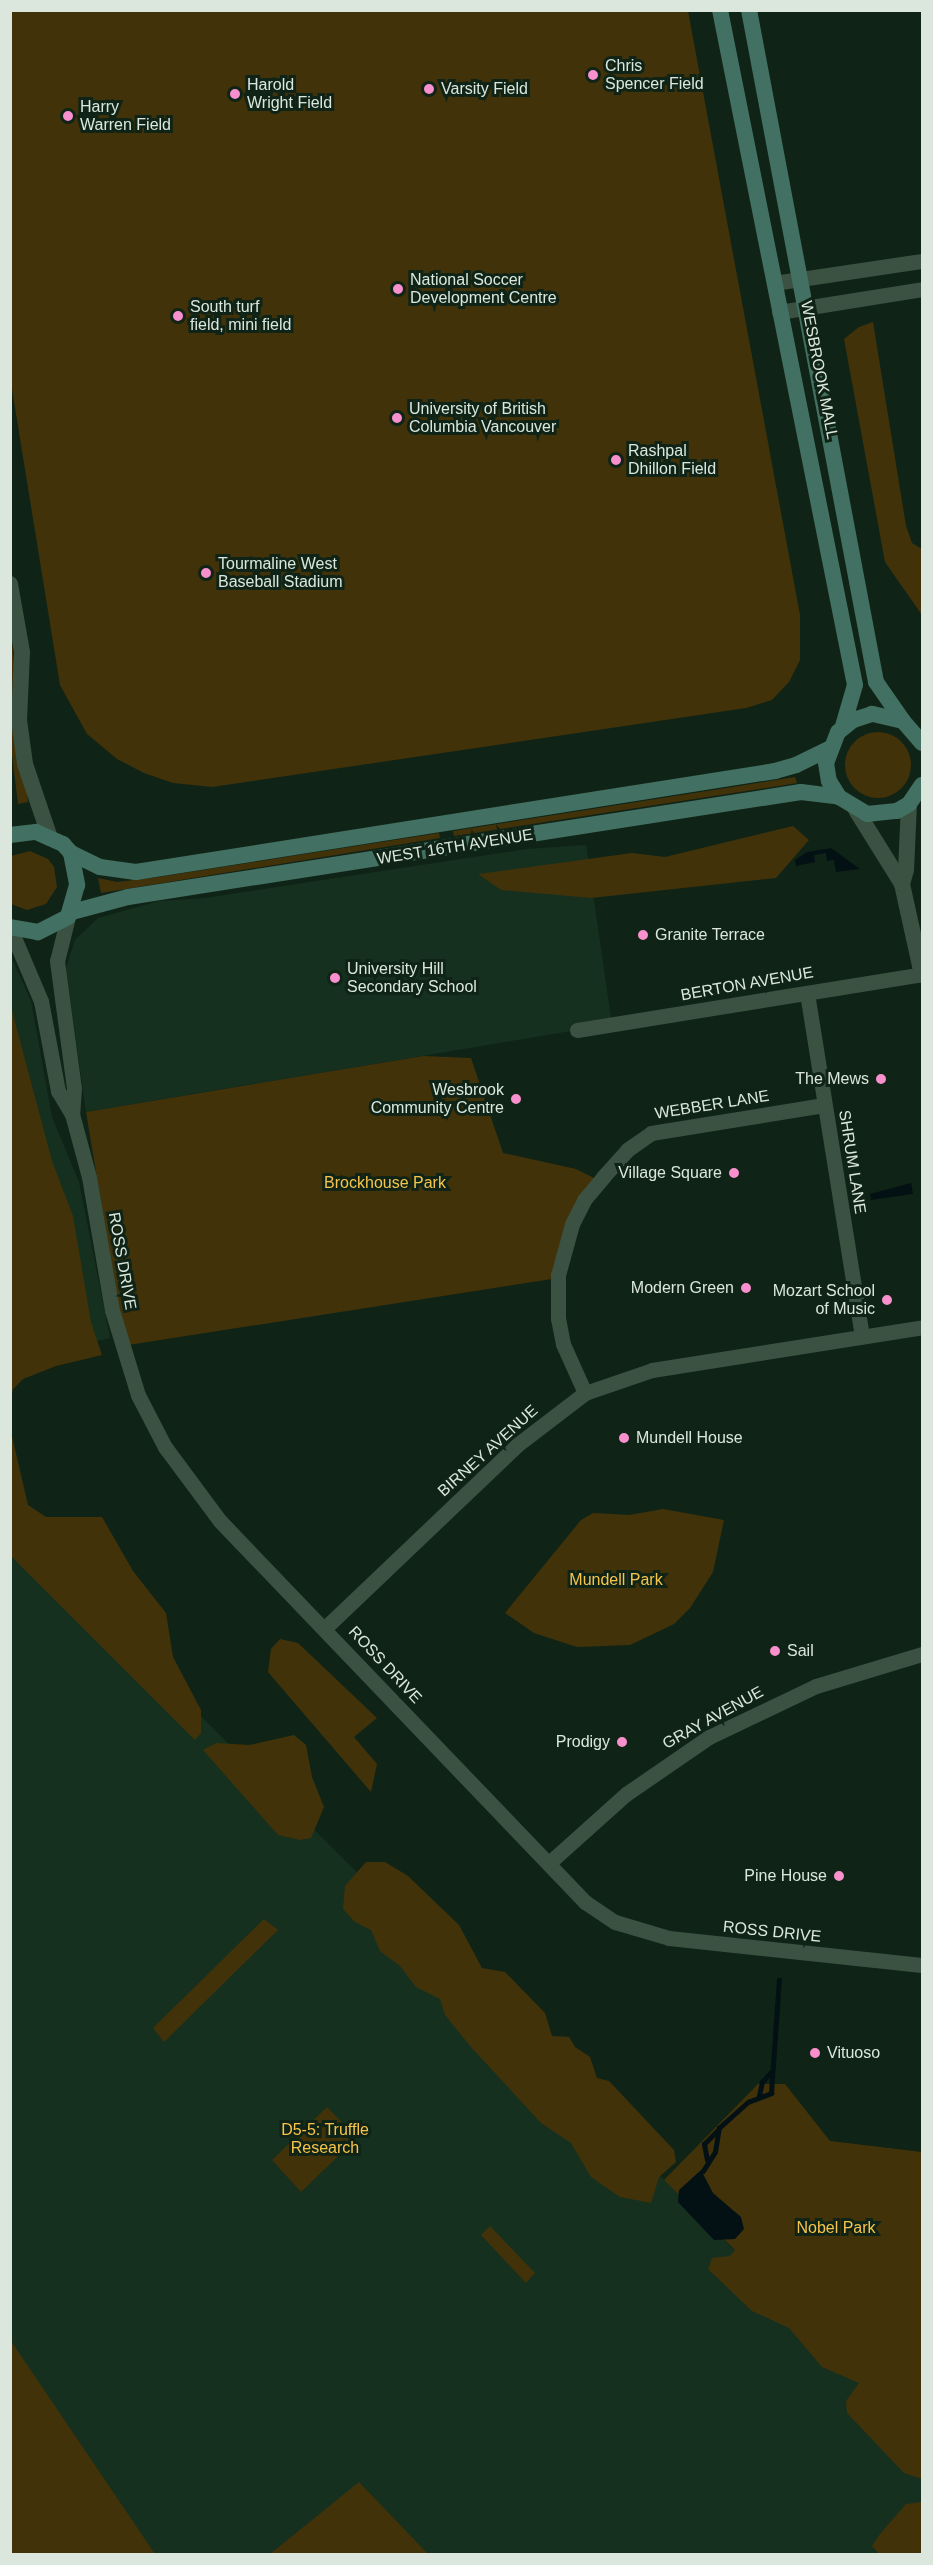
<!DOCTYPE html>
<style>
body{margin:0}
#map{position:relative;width:933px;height:2565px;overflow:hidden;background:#0f2416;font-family:Helvetica,sans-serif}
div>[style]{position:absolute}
.built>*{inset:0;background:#15301e}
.green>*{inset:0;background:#42320a}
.round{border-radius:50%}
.water>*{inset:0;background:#031115}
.stream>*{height:4.5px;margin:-2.25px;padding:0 2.25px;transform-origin:2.25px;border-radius:2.25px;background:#031115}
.minor>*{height:15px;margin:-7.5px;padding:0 7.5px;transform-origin:7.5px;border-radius:7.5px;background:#3b5141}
.tertiary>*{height:16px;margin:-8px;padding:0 8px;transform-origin:8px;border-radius:8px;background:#3b5141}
.secondary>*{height:16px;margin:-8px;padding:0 8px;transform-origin:8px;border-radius:8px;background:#427062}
.dots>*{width:16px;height:16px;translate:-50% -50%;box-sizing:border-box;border:3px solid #0f2416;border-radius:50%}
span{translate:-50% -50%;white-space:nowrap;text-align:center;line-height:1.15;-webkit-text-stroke:6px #0f2416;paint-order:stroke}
.poi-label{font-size:16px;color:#dbe7dd}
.left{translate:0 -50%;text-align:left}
.right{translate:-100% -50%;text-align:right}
.street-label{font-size:16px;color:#dbe7dd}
.park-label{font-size:16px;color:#f7c44b}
.frame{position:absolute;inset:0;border:12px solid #dbe7dd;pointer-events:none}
</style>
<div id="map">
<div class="built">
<i style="clip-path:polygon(586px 845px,611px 1018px,577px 1030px,86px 1112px,66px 968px,75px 940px,98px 918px,159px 901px,205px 898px,527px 849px)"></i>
<i style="clip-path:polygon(10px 954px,31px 1001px,52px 1117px,79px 1182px,110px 1338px,11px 1362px)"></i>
<i style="clip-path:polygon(10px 1507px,18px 1533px,922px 2438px,922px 2554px,11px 2554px)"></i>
</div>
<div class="green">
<i style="clip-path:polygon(10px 11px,688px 11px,800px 615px,800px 660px,789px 682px,772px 700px,746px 708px,212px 787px,173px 783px,144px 773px,117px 759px,87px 734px,60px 685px,11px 383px)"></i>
<i style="clip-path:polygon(873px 322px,906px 526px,912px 543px,922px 549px,922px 615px,885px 562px,844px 339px,859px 327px)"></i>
<i style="clip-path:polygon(10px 622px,28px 802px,18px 804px,11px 747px)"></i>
<i class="round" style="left:845px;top:732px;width:66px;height:66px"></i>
<i style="clip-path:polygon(795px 777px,797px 783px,779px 786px,468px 834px,454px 836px,453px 831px)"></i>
<i style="clip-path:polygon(793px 826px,809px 840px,776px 878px,591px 898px,501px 890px,478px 874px,632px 853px,665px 857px)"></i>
<i style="clip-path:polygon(439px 833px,440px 838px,101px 893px,98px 878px,117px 882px,152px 878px)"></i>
<i style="clip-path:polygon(30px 851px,48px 859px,54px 867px,57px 887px,46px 904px,27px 910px,11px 904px,11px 856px)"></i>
<i style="clip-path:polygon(11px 1007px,52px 1161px,73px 1216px,91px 1322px,102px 1355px,56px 1366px,23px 1379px,13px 1389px,11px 1400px)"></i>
<i style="clip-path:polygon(423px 1056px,471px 1058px,503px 1153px,576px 1169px,594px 1178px,552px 1279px,128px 1345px,117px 1297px,86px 1112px)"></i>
<i style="clip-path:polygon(11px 1432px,28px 1505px,46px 1517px,102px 1517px,133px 1571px,166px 1613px,173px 1657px,201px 1710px,201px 1733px,195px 1740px,11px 1556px)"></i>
<i style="clip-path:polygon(663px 1509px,724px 1520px,713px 1572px,690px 1608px,674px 1624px,630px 1645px,577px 1647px,534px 1633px,505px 1613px,581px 1520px,593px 1513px,629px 1515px)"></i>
<i style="clip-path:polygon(280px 1639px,298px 1643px,377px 1718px,354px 1737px,377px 1764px,371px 1792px,268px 1672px,271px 1649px)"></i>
<i style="clip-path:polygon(294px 1735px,306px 1745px,312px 1777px,324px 1807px,311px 1838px,300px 1840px,278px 1835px,203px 1750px,216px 1743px,249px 1745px)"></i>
<i style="clip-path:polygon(366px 1862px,385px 1862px,408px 1876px,459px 1925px,482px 1968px,505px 1972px,545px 2013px,552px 2036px,569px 2037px,575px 2047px,590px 2057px,597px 2078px,609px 2081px,674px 2150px,676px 2162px,659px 2177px,651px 2203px,620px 2197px,591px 2177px,571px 2143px,541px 2123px,471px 2047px,445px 2015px,440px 1999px,416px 1987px,400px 1966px,380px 1951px,371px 1930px,355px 1922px,343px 1909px,345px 1886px)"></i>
<i style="clip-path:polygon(264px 1919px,278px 1930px,164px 2042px,153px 2028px)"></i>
<i style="clip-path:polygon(758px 2084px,785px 2084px,830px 2141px,922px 2152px,922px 2479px,904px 2473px,847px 2413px,846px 2401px,859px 2383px,822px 2367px,789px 2328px,752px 2311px,708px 2269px,712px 2258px,730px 2256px,735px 2250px,664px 2180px)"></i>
<i style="clip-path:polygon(327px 2107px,357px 2138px,301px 2192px,272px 2160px)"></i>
<i style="clip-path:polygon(490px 2226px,535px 2273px,526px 2283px,481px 2235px)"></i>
<i style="clip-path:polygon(10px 2341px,11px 2341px,155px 2554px,11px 2554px)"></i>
<i style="clip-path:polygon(359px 2482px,428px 2554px,270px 2554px)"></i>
<i style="clip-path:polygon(922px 2502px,922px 2554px,879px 2554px,872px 2546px,880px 2534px,906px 2504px)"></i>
</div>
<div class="water">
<i style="clip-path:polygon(831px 848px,860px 869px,836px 872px,834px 860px,827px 861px,826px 853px,814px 855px,815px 862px,796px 866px,795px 860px,807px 852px)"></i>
<i style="clip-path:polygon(911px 1183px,913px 1194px,871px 1200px,870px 1194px)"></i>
<i style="clip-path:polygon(701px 2170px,713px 2193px,741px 2217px,744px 2229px,735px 2239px,714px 2240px,678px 2202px,679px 2190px)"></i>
</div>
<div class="stream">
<i style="left:759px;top:2096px;width:14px;rotate:-78deg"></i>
<i style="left:762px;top:2082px;width:12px;rotate:-48deg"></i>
<i style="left:707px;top:2160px;width:16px;rotate:-101deg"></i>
<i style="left:704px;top:2144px;width:18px;rotate:-45deg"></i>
<i style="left:703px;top:2171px;width:22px;rotate:-58deg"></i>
<i style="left:715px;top:2152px;width:24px;rotate:-81deg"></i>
<i style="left:719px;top:2128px;width:39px;rotate:-42deg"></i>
<i style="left:748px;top:2102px;width:25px;rotate:-21deg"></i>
<i style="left:771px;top:2093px;width:113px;rotate:-86deg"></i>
</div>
<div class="minor">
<i style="left:774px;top:283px;width:150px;rotate:-8.5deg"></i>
<i style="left:779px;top:312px;width:145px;rotate:-9.1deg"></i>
<i style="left:68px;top:917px;width:45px;rotate:104deg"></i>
<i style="left:57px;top:961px;width:128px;rotate:82.4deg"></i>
<i style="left:74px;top:1088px;width:26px;rotate:94deg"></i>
<i style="left:10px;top:928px;width:79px;rotate:67deg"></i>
<i style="left:41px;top:1001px;width:92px;rotate:79.3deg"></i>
<i style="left:58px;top:1091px;width:27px;rotate:59deg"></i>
<i style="left:72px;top:1114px;width:65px;rotate:74.9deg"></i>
<i style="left:89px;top:1177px;width:135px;rotate:80.2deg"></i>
<i style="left:112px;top:1310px;width:89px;rotate:73deg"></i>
<i style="left:138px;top:1395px;width:59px;rotate:62.6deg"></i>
<i style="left:165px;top:1447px;width:92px;rotate:53.4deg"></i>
<i style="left:220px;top:1521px;width:528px;rotate:46.23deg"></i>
<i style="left:585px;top:1902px;width:36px;rotate:34deg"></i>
<i style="left:615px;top:1922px;width:56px;rotate:16.5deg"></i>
<i style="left:669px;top:1938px;width:254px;rotate:6.1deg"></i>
<i style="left:807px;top:993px;width:348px;rotate:80.9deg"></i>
<i style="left:577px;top:1030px;width:350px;rotate:-9.2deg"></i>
<i style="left:585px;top:1393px;width:54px;rotate:-114.2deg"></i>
<i style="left:563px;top:1344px;width:25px;rotate:-101deg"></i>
<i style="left:558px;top:1319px;width:44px;rotate:-90deg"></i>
<i style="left:558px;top:1275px;width:53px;rotate:-74.6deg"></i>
<i style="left:572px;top:1224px;width:27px;rotate:-63deg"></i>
<i style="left:584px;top:1200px;width:30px;rotate:-50deg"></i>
<i style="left:603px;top:1177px;width:36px;rotate:-48deg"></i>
<i style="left:627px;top:1150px;width:29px;rotate:-35deg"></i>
<i style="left:651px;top:1133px;width:175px;rotate:-9.2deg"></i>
<i style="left:325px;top:1628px;width:265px;rotate:-43.6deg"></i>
<i style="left:517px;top:1445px;width:86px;rotate:-37.4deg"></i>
<i style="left:585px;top:1393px;width:71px;rotate:-18.9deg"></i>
<i style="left:652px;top:1370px;width:273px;rotate:-9deg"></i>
<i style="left:549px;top:1863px;width:103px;rotate:-41.9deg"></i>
<i style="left:626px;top:1794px;width:101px;rotate:-34.5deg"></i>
<i style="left:709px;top:1737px;width:119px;rotate:-25.5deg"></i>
<i style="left:816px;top:1686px;width:111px;rotate:-16.8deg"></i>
</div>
<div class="tertiary">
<i style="left:10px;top:584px;width:69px;rotate:80deg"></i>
<i style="left:22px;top:652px;width:68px;rotate:92.5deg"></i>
<i style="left:19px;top:720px;width:44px;rotate:82.2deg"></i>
<i style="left:25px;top:764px;width:75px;rotate:71.3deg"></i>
<i style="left:856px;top:810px;width:87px;rotate:58.1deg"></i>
<i style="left:902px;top:884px;width:93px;rotate:77.6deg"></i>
<i style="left:902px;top:884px;width:15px;rotate:-74deg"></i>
<i style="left:906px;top:870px;width:66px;rotate:-87.4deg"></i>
</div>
<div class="secondary">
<i style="left:720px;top:10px;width:688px;rotate:78.69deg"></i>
<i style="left:855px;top:685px;width:43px;rotate:106.3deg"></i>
<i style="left:749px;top:10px;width:684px;rotate:79.3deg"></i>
<i style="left:876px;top:682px;width:47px;rotate:55.3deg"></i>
<i style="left:922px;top:743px;width:29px;rotate:-131deg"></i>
<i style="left:903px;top:721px;width:32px;rotate:-167deg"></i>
<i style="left:872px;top:714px;width:20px;rotate:162deg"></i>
<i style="left:853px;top:720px;width:19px;rotate:141deg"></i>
<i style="left:838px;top:732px;width:33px;rotate:111deg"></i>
<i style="left:826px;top:763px;width:18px;rotate:81deg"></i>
<i style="left:829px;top:781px;width:19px;rotate:58deg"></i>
<i style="left:839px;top:797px;width:33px;rotate:31deg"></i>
<i style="left:867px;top:814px;width:30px;rotate:-6deg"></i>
<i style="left:897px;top:811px;width:14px;rotate:-30deg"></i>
<i style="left:909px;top:804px;width:23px;rotate:-56deg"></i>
<i style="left:10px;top:835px;width:26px;rotate:-7deg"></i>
<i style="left:36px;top:832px;width:30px;rotate:24deg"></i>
<i style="left:63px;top:844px;width:12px;rotate:48deg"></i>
<i style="left:71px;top:853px;width:33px;rotate:79deg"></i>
<i style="left:77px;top:885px;width:33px;rotate:106deg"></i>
<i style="left:68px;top:917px;width:34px;rotate:153deg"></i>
<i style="left:38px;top:932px;width:28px;rotate:-170deg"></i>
<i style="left:71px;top:853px;width:32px;rotate:26deg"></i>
<i style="left:100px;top:867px;width:36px;rotate:8deg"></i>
<i style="left:136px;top:872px;width:647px;rotate:-8.98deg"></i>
<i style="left:775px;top:771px;width:22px;rotate:-16deg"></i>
<i style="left:796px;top:765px;width:37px;rotate:-26deg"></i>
<i style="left:72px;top:912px;width:58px;rotate:-15deg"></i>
<i style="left:128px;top:897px;width:681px;rotate:-8.87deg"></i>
<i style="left:801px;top:792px;width:38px;rotate:7deg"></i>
</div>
<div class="dots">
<i style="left:593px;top:75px;background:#f790cd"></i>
<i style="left:429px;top:89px;background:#f790cd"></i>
<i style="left:235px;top:94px;background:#f790cd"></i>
<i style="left:68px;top:116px;background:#f790cd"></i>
<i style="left:398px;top:289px;background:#f790cd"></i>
<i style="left:178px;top:316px;background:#f790cd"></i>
<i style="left:397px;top:418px;background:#f790cd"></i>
<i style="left:616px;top:460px;background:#f790cd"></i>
<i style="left:206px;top:573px;background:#f790cd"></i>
<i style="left:643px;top:935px;background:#f790cd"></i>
<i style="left:335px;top:978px;background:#f790cd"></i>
<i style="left:881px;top:1079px;background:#f790cd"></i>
<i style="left:516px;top:1099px;background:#f790cd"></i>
<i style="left:734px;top:1173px;background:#f790cd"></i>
<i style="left:746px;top:1288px;background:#f790cd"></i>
<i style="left:887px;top:1300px;background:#f790cd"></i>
<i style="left:624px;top:1438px;background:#f790cd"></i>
<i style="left:775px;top:1651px;background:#f790cd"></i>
<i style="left:622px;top:1742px;background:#f790cd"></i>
<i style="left:839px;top:1876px;background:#f790cd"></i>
<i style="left:815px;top:2053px;background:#f790cd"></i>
</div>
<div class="poi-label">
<span class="left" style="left:605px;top:75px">Chris<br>Spencer Field</span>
<span class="left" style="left:247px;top:94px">Harold<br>Wright Field</span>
<span class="left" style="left:441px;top:89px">Varsity Field</span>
<span class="left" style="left:80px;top:116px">Harry<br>Warren Field</span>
<span class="left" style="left:410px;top:289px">National Soccer<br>Development Centre</span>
<span class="left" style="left:190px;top:316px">South turf<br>field, mini field</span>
<span class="left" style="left:409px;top:418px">University of British<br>Columbia Vancouver</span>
<span class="left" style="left:628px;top:460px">Rashpal<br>Dhillon Field</span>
<span class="left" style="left:218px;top:573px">Tourmaline West<br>Baseball Stadium</span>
<span class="left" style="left:655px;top:935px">Granite Terrace</span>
<span class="left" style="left:347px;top:978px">University Hill<br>Secondary School</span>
<span class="right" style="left:869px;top:1079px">The Mews</span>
<span class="right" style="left:504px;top:1099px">Wesbrook<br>Community Centre</span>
<span class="right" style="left:722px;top:1173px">Village Square</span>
<span class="right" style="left:734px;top:1288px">Modern Green</span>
<span class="right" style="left:875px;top:1300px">Mozart School<br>of Music</span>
<span class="left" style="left:636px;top:1438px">Mundell House</span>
<span class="left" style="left:787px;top:1651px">Sail</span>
<span class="right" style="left:610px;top:1742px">Prodigy</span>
<span class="right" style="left:827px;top:1876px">Pine House</span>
<span class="left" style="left:827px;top:2053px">Vituoso</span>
</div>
<div class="street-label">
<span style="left:819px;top:370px;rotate:79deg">WESBROOK MALL</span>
<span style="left:455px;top:847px;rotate:-9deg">WEST 16TH AVENUE</span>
<span style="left:747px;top:984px;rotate:-10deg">BERTON AVENUE</span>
<span style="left:712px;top:1105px;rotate:-9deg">WEBBER LANE</span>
<span style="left:852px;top:1162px;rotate:81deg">SHRUM LANE</span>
<span style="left:122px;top:1261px;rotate:80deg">ROSS DRIVE</span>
<span style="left:488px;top:1451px;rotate:-42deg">BIRNEY AVENUE</span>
<span style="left:385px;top:1665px;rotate:47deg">ROSS DRIVE</span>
<span style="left:713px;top:1718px;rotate:-29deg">GRAY AVENUE</span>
<span style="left:772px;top:1932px;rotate:6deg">ROSS DRIVE</span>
</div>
<div class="park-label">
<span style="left:385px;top:1183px">Brockhouse Park</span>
<span style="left:616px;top:1580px">Mundell Park</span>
<span style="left:325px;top:2139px">D5-5: Truffle<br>Research</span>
<span style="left:836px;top:2228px">Nobel Park</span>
</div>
<div class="frame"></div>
</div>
